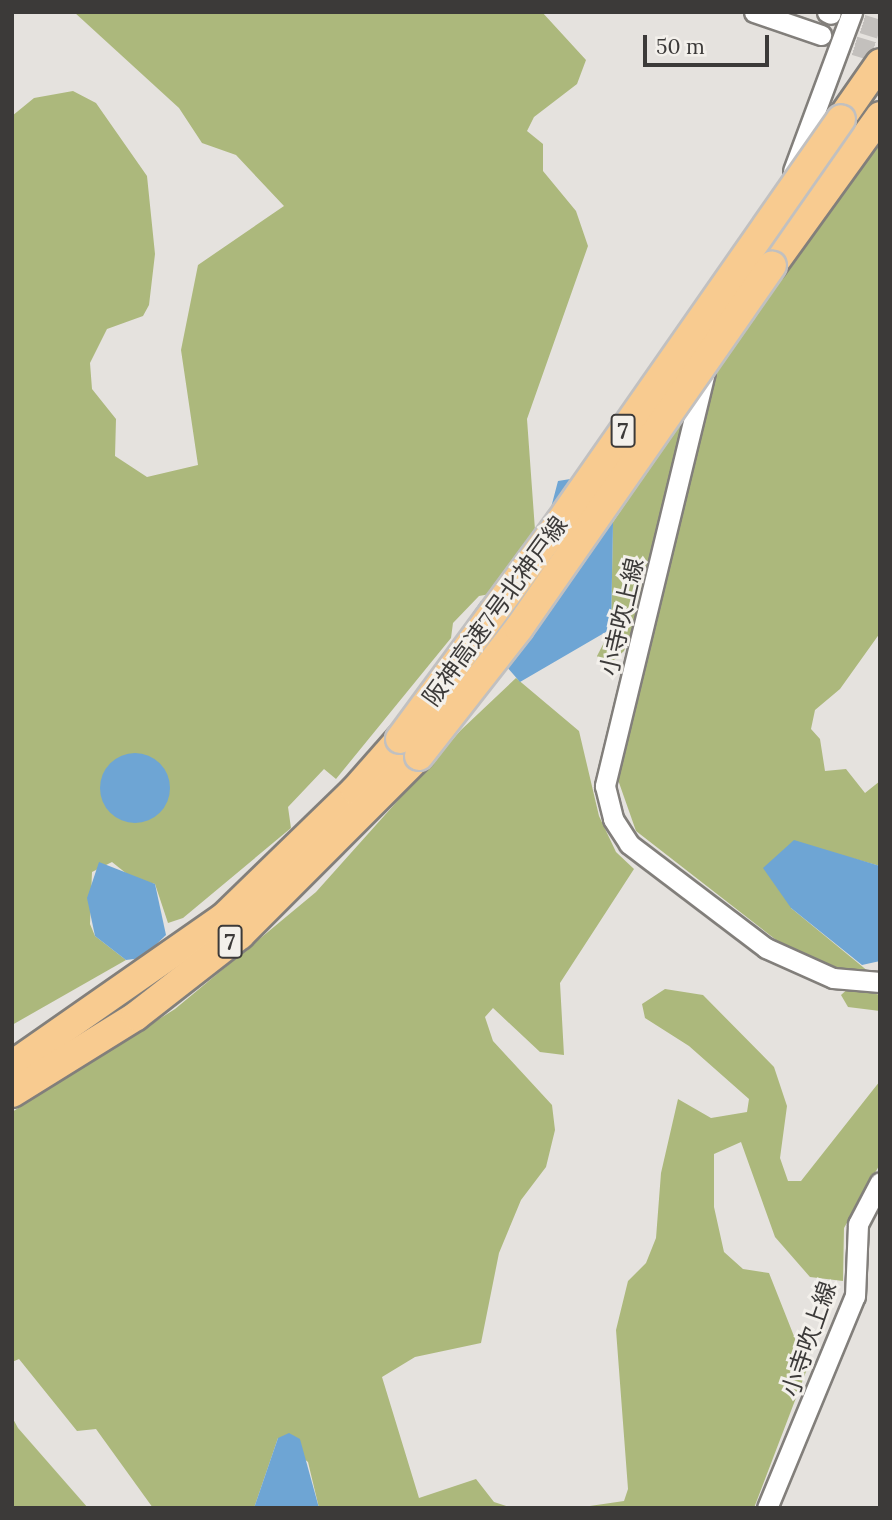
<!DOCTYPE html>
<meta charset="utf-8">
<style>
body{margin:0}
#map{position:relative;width:892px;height:1520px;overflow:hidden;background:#e5e2de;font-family:Lora,"Noto Sans JP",serif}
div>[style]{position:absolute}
.green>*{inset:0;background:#acb87c}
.water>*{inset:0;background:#6ea5d4}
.round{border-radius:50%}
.minor-tunnel>*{height:19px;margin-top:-9.5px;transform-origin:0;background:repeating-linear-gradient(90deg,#c3c0bd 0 19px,transparent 0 29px)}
.roads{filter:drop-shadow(2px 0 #827f7b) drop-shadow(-2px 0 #827f7b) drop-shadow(0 2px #827f7b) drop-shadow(0 -2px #827f7b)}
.minor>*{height:19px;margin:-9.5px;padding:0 9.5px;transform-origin:9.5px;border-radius:9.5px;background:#fff}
.highway>*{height:28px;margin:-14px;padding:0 14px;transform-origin:14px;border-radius:14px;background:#f8cb90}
.bridges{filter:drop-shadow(2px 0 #c1c0c0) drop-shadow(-2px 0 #c1c0c0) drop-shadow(0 2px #c1c0c0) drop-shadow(0 -2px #c1c0c0)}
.highway-bridge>*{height:28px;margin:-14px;padding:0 14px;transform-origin:14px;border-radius:14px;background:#f8cb90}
span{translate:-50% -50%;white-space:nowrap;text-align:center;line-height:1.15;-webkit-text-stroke:6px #f3f0eb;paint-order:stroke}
.shield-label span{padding:2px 5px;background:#f3f0eb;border:2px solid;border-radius:5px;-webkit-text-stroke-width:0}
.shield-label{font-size:23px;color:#3c3a39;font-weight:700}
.street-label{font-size:24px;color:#3c3a39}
.frame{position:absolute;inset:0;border:14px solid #3c3a39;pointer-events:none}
.scale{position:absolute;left:643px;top:35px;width:126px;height:32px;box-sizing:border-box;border:4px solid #3c3a39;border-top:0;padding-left:9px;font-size:21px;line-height:24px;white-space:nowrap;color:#3c3a39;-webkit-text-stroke:5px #f3f0eb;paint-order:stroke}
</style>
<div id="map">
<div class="green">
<i style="clip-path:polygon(74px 12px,542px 12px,586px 60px,577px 84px,534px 117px,527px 131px,543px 144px,543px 171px,576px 211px,588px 246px,527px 419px,535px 530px,490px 594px,479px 596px,453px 623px,451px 638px,336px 779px,324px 769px,288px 807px,291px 828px,183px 918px,168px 923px,155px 884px,132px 878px,112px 862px,92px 872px,90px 924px,95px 936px,126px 960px,12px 1025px,12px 116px,34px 98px,73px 91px,96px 103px,147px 176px,155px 254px,149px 305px,143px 316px,107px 329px,90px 363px,92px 389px,116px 419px,115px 456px,147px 477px,198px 465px,181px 350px,198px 265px,284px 206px,236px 155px,202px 143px,179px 108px)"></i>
<i style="clip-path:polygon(880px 135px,880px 633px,840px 689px,815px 710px,811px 729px,820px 739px,825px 771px,846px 769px,865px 793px,880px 781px,880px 866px,826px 851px,791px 908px,869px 972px,829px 967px,780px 943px,636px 831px,617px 777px,709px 383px)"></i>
<i style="clip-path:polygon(684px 416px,643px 601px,624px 651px,605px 668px,597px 656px,611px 629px,613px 522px)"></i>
<i style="clip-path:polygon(516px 678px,579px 731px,599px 816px,616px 852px,634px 869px,560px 983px,564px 1055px,540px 1052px,493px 1008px,485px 1017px,493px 1041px,552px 1105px,555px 1130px,546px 1167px,521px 1200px,499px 1253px,481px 1343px,415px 1357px,382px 1377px,419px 1498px,476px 1479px,494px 1502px,512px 1508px,319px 1508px,308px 1462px,278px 1438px,254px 1508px,153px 1508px,96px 1429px,77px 1431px,19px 1359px,12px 1362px,12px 1112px,175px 1009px,316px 892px,461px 730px)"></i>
<i style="clip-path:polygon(850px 987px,880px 995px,880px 1011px,848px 1007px,841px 995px)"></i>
<i style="clip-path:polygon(665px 989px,703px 995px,774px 1067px,787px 1106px,780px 1158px,788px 1181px,801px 1181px,880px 1081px,880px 1164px,844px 1228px,843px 1281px,810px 1277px,775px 1237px,741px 1142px,714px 1154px,714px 1207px,724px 1252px,743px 1269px,769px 1273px,807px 1369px,754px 1508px,576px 1508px,624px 1501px,628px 1489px,616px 1330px,628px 1281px,646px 1263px,656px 1238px,661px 1173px,678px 1099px,711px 1118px,747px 1112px,749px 1099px,689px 1046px,645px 1018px,642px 1004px)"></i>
<i style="clip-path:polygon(12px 1417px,18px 1428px,88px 1508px,12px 1508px)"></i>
</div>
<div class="water">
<i style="clip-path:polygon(614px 472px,611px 629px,520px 682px,467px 621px,481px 601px,504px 600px,542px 542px,558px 481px)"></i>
<i class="round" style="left:100px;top:753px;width:70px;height:70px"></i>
<i style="clip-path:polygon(794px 840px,880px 866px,880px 961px,862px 965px,791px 908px,763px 868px)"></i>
<i style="clip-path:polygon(99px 862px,155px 884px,166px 935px,142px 958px,126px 960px,95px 936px,87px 898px)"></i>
<i style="clip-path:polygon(289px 1433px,300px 1439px,319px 1508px,254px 1508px,278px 1438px)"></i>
</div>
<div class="minor-tunnel">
<i style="left:835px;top:15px;width:47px;rotate:17.3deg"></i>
<i style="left:827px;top:37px;width:55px;rotate:16.8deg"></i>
</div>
<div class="roads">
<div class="minor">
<i style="left:754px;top:12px;width:71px;rotate:18.9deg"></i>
<i style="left:827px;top:12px;width:4px;rotate:27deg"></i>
<i style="left:793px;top:171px;width:170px;rotate:-69.6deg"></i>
<i style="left:705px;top:372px;width:426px;rotate:103.6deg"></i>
<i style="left:605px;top:786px;width:34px;rotate:76deg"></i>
<i style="left:613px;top:819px;width:30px;rotate:57deg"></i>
<i style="left:629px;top:844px;width:172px;rotate:37.2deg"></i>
<i style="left:766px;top:948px;width:73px;rotate:24.1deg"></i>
<i style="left:833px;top:978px;width:47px;rotate:4.9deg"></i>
<i style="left:767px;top:1508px;width:230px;rotate:-67.5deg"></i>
<i style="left:855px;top:1296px;width:72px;rotate:-87.6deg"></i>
<i style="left:858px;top:1224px;width:47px;rotate:-62.4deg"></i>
</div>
<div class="highway">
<i style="left:841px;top:119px;width:68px;rotate:-55.1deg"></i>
<i style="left:772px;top:266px;width:185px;rotate:-54.2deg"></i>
<i style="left:12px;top:1065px;width:259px;rotate:-34.9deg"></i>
<i style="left:224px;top:917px;width:182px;rotate:-44.1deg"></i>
<i style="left:355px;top:790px;width:68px;rotate:-48.6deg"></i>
<i style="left:12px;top:1093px;width:146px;rotate:-31.8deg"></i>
<i style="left:136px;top:1016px;width:132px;rotate:-37.9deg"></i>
<i style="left:240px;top:935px;width:253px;rotate:-45deg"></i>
</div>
</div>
<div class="bridges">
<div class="highway-bridge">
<i style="left:400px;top:739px;width:270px;rotate:-53.6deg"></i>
<i style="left:560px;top:522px;width:491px;rotate:-55.1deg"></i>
<i style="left:419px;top:756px;width:162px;rotate:-52deg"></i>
<i style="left:519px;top:628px;width:442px;rotate:-55.1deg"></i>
</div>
</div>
<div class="shield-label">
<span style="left:623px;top:431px">7</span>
<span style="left:230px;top:942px">7</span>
</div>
<div class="street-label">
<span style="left:495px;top:611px;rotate:-54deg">阪神高速7号北神戸線</span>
<span style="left:622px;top:617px;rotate:-77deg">小寺吹上線</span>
<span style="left:809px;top:1339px;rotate:-71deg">小寺吹上線</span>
</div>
<div class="frame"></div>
<div class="scale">50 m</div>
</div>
